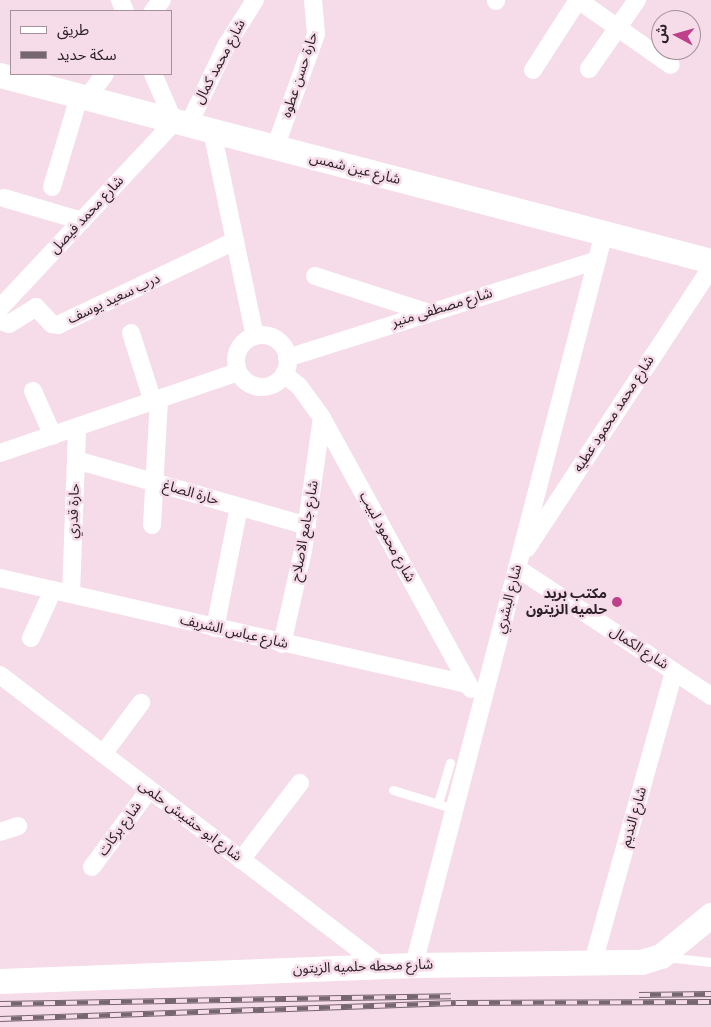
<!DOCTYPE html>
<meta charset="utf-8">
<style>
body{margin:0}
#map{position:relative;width:711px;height:1027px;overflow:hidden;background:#f6dbe8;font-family:"Fira Sans Condensed","Noto Sans Arabic",sans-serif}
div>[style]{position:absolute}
.lane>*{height:9px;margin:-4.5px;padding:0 4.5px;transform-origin:4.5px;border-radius:4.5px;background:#fff}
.street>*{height:18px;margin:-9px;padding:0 9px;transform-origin:9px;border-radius:9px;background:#fff}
.street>.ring{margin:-9px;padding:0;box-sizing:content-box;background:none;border:18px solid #fff;border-radius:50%}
.secondary>*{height:25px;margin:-12.5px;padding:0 12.5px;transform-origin:12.5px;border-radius:12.5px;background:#fff}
.rail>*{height:5.5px;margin-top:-2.75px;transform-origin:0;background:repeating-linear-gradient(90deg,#f6dbe8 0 11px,#76666e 0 22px);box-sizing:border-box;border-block:1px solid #76666e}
.dots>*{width:14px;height:14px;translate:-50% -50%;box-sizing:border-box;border:2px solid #f6dbe8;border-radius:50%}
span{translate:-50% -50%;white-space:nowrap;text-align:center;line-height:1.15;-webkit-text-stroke:5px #f6dbe8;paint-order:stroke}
.street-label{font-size:14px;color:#2b2126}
.poi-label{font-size:14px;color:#2b2126;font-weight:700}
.right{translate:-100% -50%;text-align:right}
.legend{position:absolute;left:10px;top:10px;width:162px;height:65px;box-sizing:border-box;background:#f6dbe8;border:1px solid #a5919a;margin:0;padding:6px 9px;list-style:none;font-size:15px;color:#2b2126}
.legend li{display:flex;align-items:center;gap:10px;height:25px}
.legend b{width:25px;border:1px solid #a5919a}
.north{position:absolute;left:651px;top:10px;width:50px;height:50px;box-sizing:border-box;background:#f6dbe8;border:1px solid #a5919a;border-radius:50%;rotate:276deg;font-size:14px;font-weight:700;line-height:20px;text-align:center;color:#2b2126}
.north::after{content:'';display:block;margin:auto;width:18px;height:22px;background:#bf3f8b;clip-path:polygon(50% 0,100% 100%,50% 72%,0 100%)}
</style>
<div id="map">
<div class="lane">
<i style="left:393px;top:790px;width:65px;rotate:17deg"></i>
<i style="left:438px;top:803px;width:42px;rotate:-73.3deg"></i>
<i style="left:666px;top:957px;width:45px;rotate:6.3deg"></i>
</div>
<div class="street">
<i style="left:120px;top:0;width:12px;rotate:66deg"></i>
<i style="left:578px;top:0;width:113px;rotate:35deg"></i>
<i style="left:496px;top:1px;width:1px;rotate:-90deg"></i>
<i style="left:153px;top:11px;width:14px;rotate:-51deg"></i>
<i style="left:589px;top:69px;width:84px;rotate:-55.2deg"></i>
<i style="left:533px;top:70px;width:83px;rotate:-57.3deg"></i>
<i style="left:86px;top:99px;width:31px;rotate:-53deg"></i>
<i style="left:188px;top:126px;width:89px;rotate:-64.6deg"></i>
<i style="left:226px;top:46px;width:54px;rotate:-57.8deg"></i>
<i style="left:212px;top:131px;width:209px;rotate:78.2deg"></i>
<i style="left:275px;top:148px;width:121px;rotate:-70.2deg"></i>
<i style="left:316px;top:34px;width:34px;rotate:-95deg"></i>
<i style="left:52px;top:187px;width:94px;rotate:-73.3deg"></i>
<i style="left:4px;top:198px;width:81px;rotate:16.4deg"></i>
<i style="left:315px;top:276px;width:117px;rotate:18deg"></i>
<i style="left:0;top:308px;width:255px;rotate:-46.9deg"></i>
<i style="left:174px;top:122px;width:52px;rotate:-113.6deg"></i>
<i style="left:0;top:321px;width:9px;rotate:18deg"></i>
<i style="left:9px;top:324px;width:32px;rotate:-32deg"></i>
<i style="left:36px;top:307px;width:23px;rotate:47deg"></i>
<i style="left:52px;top:324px;width:6px;rotate:9deg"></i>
<i style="left:58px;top:325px;width:196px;rotate:-25.4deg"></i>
<i style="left:131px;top:333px;width:72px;rotate:72.3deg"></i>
<i class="ring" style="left:236px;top:335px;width:34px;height:34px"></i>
<i style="left:287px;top:358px;width:325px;rotate:-17.5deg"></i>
<i style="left:284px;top:374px;width:19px;rotate:39deg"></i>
<i style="left:299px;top:386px;width:39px;rotate:54deg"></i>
<i style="left:322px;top:418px;width:309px;rotate:61.2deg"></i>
<i style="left:33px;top:391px;width:49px;rotate:66deg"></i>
<i style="left:0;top:453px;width:251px;rotate:-18.8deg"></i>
<i style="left:76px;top:460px;width:240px;rotate:15.9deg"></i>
<i style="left:152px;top:525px;width:126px;rotate:-86.8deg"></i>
<i style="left:527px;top:548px;width:335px;rotate:-56.7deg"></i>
<i style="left:517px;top:568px;width:232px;rotate:33.4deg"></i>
<i style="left:0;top:578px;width:480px;rotate:12.8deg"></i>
<i style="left:71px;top:594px;width:166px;rotate:-87.9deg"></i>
<i style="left:215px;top:628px;width:123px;rotate:-78.8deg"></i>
<i style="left:31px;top:638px;width:53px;rotate:-65.4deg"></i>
<i style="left:282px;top:644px;width:95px;rotate:-77.3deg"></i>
<i style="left:303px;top:551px;width:134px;rotate:-81.9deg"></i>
<i style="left:0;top:675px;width:479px;rotate:37.4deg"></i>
<i style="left:103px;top:754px;width:64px;rotate:-53.3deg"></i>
<i style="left:0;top:832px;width:19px;rotate:-18deg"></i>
<i style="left:241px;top:860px;width:97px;rotate:-52.5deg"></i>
<i style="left:92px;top:867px;width:96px;rotate:-53.5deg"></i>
<i style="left:593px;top:962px;width:301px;rotate:-74.4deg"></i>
<i style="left:414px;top:965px;width:756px;rotate:-75.45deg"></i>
</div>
<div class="secondary">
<i style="left:0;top:75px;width:735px;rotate:14.66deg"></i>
<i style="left:0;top:981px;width:414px;rotate:-2.2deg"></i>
<i style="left:414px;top:965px;width:227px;rotate:-0.8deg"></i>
<i style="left:641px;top:962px;width:21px;rotate:-17deg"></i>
<i style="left:661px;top:956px;width:65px;rotate:-39.4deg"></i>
</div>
<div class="rail">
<i style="left:639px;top:995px;width:72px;rotate:-0.8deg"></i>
<i style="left:0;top:1004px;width:451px;rotate:-1deg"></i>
<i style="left:0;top:1019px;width:456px;rotate:-2deg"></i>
<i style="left:456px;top:1003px;width:255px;rotate:-0.2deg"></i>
</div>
<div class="dots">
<i style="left:617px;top:602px;background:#bf3f8b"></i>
</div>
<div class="street-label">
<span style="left:220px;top:62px;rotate:-62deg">شارع محمد كمال</span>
<span style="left:300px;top:75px;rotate:-72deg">حارة حسن عطوه</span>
<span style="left:355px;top:169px;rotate:14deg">شارع عين شمس</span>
<span style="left:87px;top:215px;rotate:-47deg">شارع محمد فيصل</span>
<span style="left:114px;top:299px;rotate:-25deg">درب سعيد يوسف</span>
<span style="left:442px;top:308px;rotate:-17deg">شارع مصطفى منير</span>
<span style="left:614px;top:414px;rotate:-57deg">شارع محمد محمود عطيه</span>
<span style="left:191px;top:493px;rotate:16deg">حارة الصاغ</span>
<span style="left:74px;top:511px;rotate:-88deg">حارة قدري</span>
<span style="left:305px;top:531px;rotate:-80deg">شارع جامع الاصلاح</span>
<span style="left:387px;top:537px;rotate:61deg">شارع محمود لبيب</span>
<span style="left:509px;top:599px;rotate:-76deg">شارع البشري</span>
<span style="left:234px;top:632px;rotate:13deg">شارع عباس الشريف</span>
<span style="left:639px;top:648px;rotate:33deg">شارع الكمال</span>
<span style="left:634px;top:817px;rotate:-74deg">شارع النديم</span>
<span style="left:190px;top:821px;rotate:37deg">شارع ابو حشيش حلمى</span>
<span style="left:120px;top:829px;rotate:-54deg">شارع بركات</span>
<span style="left:363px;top:967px;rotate:-2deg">شارع محطه حلميه الزيتون</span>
</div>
<div class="poi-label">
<span class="right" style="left:607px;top:602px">مكتب بريد<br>حلميه الزيتون</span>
</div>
<ul class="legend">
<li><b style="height:6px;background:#fff"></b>طريق</li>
<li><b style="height:6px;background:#76666e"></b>سكة حديد</li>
</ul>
<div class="north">ش</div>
</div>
